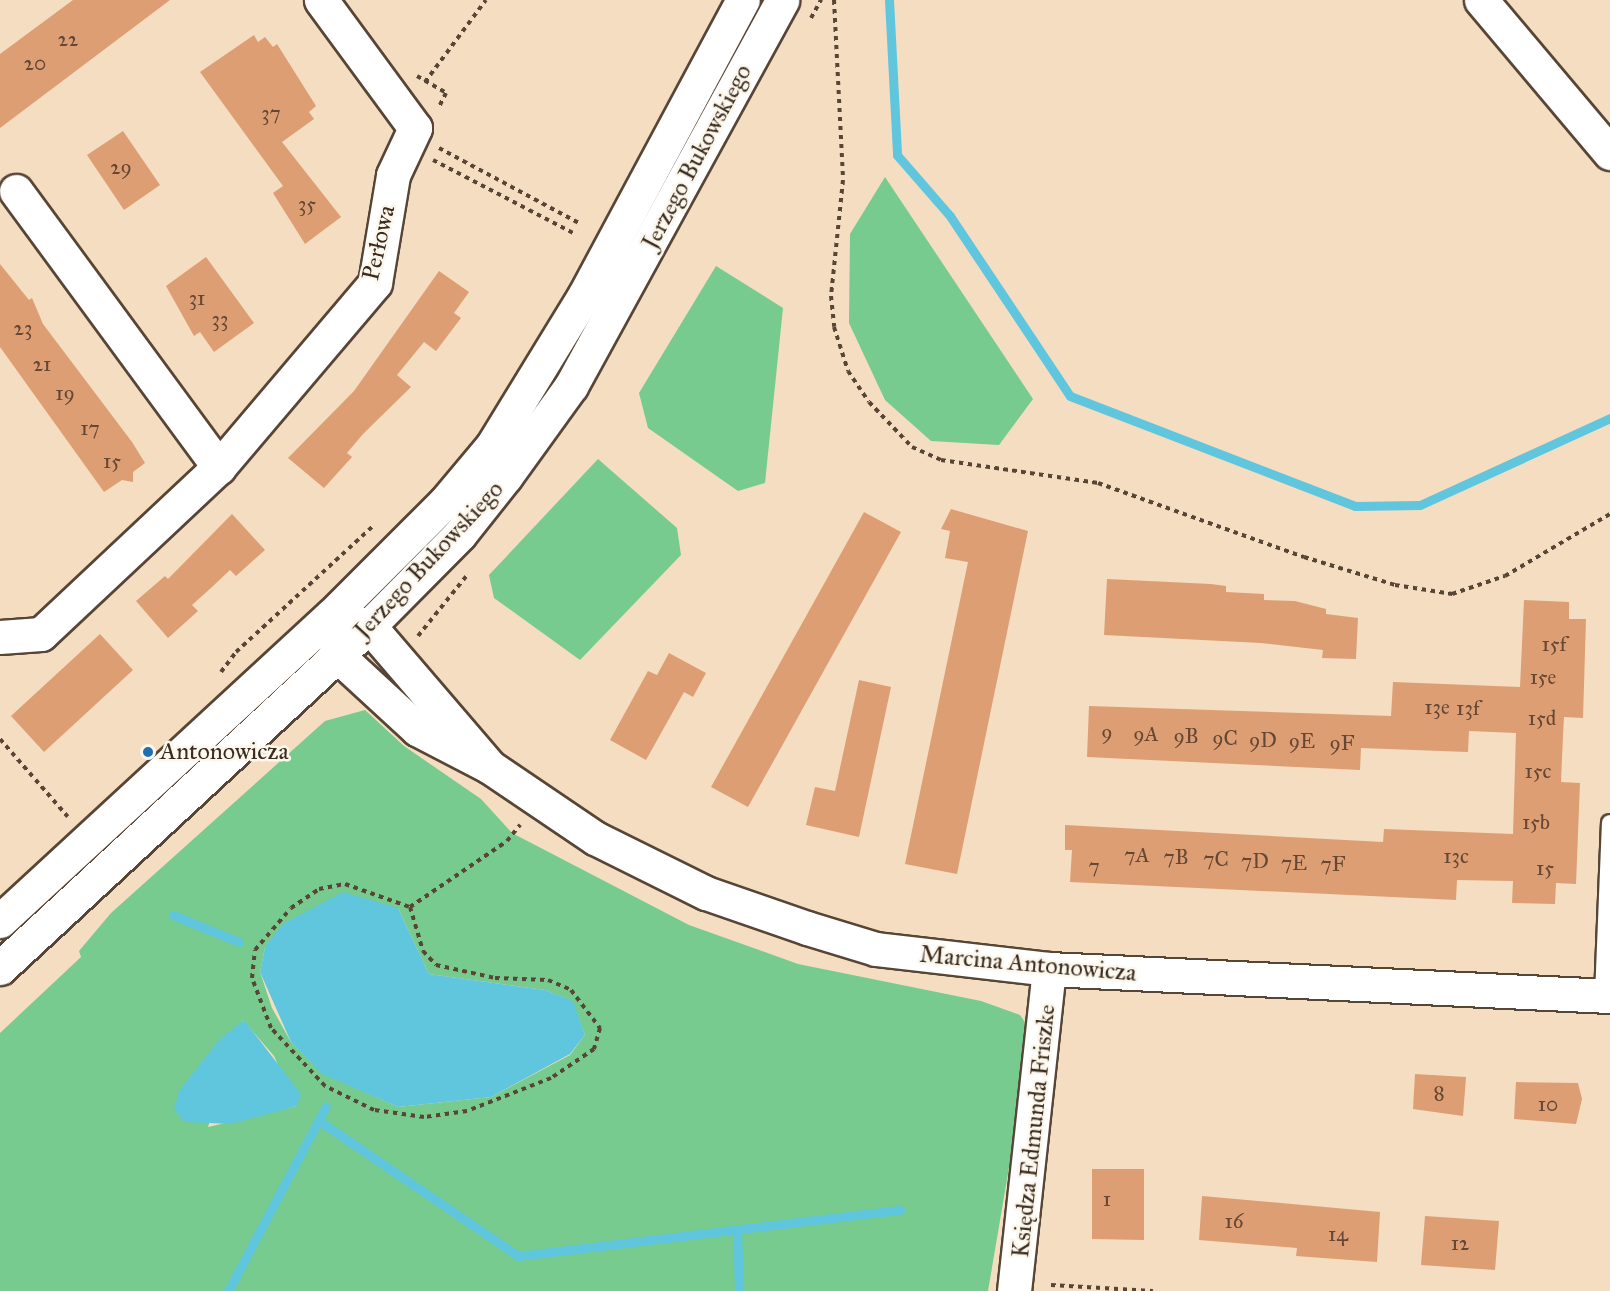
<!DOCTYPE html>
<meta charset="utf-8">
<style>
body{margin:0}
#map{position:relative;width:1610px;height:1291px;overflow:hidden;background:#f4ddc1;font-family:"IM FELL Great Primer",serif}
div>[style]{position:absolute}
.green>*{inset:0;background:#77cb8e}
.water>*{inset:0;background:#60c6dd}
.stream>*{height:9px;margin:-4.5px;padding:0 4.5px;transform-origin:4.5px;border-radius:4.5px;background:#60c6dd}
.building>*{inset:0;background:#de9e74}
.path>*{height:4px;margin-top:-2px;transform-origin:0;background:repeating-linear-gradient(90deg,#574536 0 4.5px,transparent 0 9px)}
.roads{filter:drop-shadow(2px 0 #574536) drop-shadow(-2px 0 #574536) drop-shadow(0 2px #574536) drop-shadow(0 -2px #574536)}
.lane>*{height:16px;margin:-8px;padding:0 8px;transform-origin:8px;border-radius:8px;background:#fff}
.street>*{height:33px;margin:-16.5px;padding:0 16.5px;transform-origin:16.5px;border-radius:16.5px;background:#fff}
.secondary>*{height:33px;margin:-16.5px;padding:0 16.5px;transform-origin:16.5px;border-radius:16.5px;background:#fff}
.dots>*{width:16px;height:16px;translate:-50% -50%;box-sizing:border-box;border:3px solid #fbf7ec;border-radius:50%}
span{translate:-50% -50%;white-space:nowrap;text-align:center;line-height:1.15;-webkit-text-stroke:5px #fbf7ec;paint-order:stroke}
.number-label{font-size:21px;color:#644734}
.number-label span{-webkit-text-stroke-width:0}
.street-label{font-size:24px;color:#3b2a1e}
.poi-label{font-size:24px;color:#3b2a1e}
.left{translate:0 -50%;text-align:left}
</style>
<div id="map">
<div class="green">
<i style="clip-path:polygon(885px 177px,1033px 399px,999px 445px,931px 441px,885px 400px,849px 323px,850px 234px)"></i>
<i style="clip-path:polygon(716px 266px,783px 308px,765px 483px,738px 491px,648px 428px,639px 393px)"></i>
<i style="clip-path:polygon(598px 459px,677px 528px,681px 555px,580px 660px,494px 598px,489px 575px)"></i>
<i style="clip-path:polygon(evenodd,365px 710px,404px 746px,481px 799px,512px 833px,689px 925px,798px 964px,981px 1001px,1020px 1015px,1032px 1032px,988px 1291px,0 1291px,0 1033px,81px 957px,79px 951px,111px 913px,325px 721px,365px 710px,398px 908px,429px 974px,545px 990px,572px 1001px,585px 1035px,570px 1055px,491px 1097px,398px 1107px,322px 1073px,291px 1042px,272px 1008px,260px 972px,265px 947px,398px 908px,365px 710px,243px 1020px,274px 1056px,297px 1106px,208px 1127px,243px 1020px)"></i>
</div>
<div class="water">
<i style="clip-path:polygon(343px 892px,398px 908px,429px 974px,545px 990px,573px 1001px,585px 1035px,570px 1054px,491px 1097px,398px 1107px,322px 1074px,291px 1042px,260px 972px,265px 947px,283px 924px)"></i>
<i style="clip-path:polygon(244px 1020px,301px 1094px,297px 1106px,231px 1124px,184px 1122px,174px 1109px,179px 1091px,219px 1040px)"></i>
</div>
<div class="stream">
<i style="left:889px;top:0;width:155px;rotate:87deg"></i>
<i style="left:897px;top:155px;width:81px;rotate:49deg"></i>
<i style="left:950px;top:216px;width:216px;rotate:56.3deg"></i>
<i style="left:1070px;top:396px;width:305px;rotate:21.1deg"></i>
<i style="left:1355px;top:506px;width:65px;rotate:-0.9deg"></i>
<i style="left:1420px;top:505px;width:209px;rotate:-24.6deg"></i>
<i style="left:173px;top:915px;width:71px;rotate:22.2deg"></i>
<i style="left:318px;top:1120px;width:242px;rotate:34.2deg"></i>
<i style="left:518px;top:1256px;width:385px;rotate:-6.9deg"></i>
<i style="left:737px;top:1229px;width:60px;rotate:88.1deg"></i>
<i style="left:228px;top:1291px;width:209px;rotate:-62.1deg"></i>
</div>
<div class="building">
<i style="clip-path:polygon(73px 0,170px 0,0 128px,0 54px)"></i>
<i style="clip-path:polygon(254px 35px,258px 42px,265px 37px,273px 47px,277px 44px,316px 106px,309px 112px,314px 119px,282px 142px,341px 217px,305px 244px,273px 193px,283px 186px,200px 72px)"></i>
<i style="clip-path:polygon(123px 131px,160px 185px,124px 210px,87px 155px)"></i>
<i style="clip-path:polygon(206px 257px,254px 323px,214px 352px,200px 332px,194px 336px,166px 286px)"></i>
<i style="clip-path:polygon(0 264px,29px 300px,32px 298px,43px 324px,132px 442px,145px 463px,133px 472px,133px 482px,122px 480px,104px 492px,0 347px)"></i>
<i style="clip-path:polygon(439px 271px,469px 292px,454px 313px,461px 318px,436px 351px,424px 342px,397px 375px,411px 387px,363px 434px,347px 453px,352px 457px,324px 488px,288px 458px,354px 391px)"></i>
<i style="clip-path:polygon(951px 509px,1028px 531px,957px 874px,905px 864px,968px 562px,945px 558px,950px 531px,941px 529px)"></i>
<i style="clip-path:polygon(864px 512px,901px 532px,748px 807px,711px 787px)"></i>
<i style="clip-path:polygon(232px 514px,265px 550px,236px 576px,230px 570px,212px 587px,192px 605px,198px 611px,168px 638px,136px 601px,165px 576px,168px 579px)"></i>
<i style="clip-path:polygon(1107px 579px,1211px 584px,1226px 586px,1226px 592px,1264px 594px,1264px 600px,1295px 601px,1326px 609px,1326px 614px,1358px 618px,1356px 659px,1322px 658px,1323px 650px,1261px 643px,1104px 635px)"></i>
<i style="clip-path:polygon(1524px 600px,1569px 602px,1569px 619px,1586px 619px,1583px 718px,1564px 717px,1563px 735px,1561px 782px,1580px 783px,1576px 884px,1556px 883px,1555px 904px,1512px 903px,1513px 881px,1457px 880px,1456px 900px,1070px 882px,1072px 850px,1065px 850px,1065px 825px,1383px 842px,1384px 829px,1513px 834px,1516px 733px,1469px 731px,1468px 752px,1361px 748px,1360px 770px,1087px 757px,1089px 706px,1391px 716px,1393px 682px,1520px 687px)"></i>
<i style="clip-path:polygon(100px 634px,133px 670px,44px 752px,11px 716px)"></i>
<i style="clip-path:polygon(669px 653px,706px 673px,693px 697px,684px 692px,646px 760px,610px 740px,648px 671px,657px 675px)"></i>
<i style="clip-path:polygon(859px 680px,891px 687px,859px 837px,806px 825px,815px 787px,835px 791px)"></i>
<i style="clip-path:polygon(1415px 1074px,1466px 1077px,1463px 1116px,1413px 1109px)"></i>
<i style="clip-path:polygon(1516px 1082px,1578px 1083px,1582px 1099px,1576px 1124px,1514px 1119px)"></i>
<i style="clip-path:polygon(1092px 1169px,1144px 1169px,1144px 1240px,1092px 1239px)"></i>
<i style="clip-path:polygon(1202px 1196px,1380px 1212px,1377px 1262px,1296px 1256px,1297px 1248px,1199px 1240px)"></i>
<i style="clip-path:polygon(1425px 1216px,1499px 1221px,1495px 1270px,1421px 1265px)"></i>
</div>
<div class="path">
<i style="left:834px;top:0;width:180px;rotate:87.1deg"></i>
<i style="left:843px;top:180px;width:117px;rotate:95.9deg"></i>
<i style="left:831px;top:296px;width:31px;rotate:84deg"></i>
<i style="left:834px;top:327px;width:46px;rotate:72.3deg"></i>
<i style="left:848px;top:371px;width:37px;rotate:56deg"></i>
<i style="left:869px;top:402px;width:62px;rotate:46.3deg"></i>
<i style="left:912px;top:447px;width:32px;rotate:24deg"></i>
<i style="left:941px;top:460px;width:159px;rotate:8.3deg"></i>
<i style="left:1098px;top:483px;width:219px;rotate:19.8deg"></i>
<i style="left:1304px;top:557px;width:95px;rotate:17.1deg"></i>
<i style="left:1395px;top:585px;width:58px;rotate:9deg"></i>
<i style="left:1452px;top:594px;width:56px;rotate:-18.8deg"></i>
<i style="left:1505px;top:576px;width:122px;rotate:-30.6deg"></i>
<i style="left:811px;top:18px;width:21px;rotate:-61deg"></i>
<i style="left:417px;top:76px;width:34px;rotate:30deg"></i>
<i style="left:446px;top:93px;width:16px;rotate:117deg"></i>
<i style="left:425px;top:82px;width:102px;rotate:-53.4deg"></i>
<i style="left:439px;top:148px;width:159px;rotate:28.2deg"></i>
<i style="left:433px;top:160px;width:158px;rotate:27.5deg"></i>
<i style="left:418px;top:636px;width:80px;rotate:-51.1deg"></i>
<i style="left:221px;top:672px;width:25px;rotate:-53deg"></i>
<i style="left:236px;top:652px;width:186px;rotate:-42.6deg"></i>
<i style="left:0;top:739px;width:103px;rotate:48.9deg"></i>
<i style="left:345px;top:884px;width:69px;rotate:19.5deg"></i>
<i style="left:410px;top:907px;width:46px;rotate:73.5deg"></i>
<i style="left:423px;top:951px;width:19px;rotate:47deg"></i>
<i style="left:436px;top:965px;width:60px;rotate:12.4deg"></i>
<i style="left:495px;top:978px;width:53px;rotate:2.2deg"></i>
<i style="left:548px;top:980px;width:25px;rotate:23deg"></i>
<i style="left:571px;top:990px;width:48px;rotate:52.7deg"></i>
<i style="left:600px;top:1028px;width:22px;rotate:106deg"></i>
<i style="left:594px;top:1049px;width:52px;rotate:146deg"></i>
<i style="left:551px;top:1078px;width:90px;rotate:158.6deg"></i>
<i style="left:467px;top:1111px;width:43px;rotate:172.1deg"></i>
<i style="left:424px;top:1117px;width:50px;rotate:-172deg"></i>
<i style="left:374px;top:1110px;width:55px;rotate:-153.9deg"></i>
<i style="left:325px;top:1086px;width:79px;rotate:-133deg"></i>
<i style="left:271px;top:1028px;width:53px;rotate:-110.8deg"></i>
<i style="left:252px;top:978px;width:28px;rotate:-84deg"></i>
<i style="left:255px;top:950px;width:55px;rotate:-49.4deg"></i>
<i style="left:291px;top:908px;width:34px;rotate:-34deg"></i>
<i style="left:319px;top:889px;width:26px;rotate:-11deg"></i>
<i style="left:410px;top:907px;width:117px;rotate:-34.2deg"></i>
<i style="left:507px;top:841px;width:21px;rotate:-51deg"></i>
<i style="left:1051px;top:1285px;width:102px;rotate:3.4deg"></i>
</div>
<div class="roads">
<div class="lane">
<i style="left:1603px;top:996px;width:173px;rotate:-87.7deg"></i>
</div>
<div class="street">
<i style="left:1481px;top:0;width:200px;rotate:49.9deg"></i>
<i style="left:16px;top:191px;width:343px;rotate:53.7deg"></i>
<i style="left:0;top:637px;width:41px;rotate:-4.2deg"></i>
<i style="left:41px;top:634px;width:244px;rotate:-43.2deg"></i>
<i style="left:219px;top:467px;width:241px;rotate:-49.7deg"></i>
<i style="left:375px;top:283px;width:109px;rotate:-80.5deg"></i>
<i style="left:393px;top:175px;width:52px;rotate:-64.9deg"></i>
<i style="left:415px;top:128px;width:159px;rotate:-126.3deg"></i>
<i style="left:490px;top:767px;width:186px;rotate:-130.6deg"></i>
<i style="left:369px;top:626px;width:39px;rotate:-165deg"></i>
<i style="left:331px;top:616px;width:41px;rotate:80.1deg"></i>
<i style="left:338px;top:656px;width:108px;rotate:42.7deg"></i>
<i style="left:417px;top:729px;width:82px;rotate:27.5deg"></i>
<i style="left:490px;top:767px;width:127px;rotate:34.1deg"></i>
<i style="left:595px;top:838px;width:124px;rotate:26.4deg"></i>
<i style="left:706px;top:893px;width:107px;rotate:19.1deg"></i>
<i style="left:807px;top:928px;width:72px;rotate:16.9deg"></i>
<i style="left:876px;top:949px;width:174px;rotate:6.6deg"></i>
<i style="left:1049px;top:969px;width:562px;rotate:2.76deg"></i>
<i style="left:1014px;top:1291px;width:324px;rotate:-83.8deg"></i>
</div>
<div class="secondary">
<i style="left:0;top:921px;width:450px;rotate:-42.7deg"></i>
<i style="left:331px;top:616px;width:161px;rotate:-45deg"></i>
<i style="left:445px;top:502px;width:73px;rotate:-50deg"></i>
<i style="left:492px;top:446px;width:176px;rotate:-58.5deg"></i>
<i style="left:584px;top:296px;width:336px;rotate:-61.8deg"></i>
<i style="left:0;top:968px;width:503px;rotate:-42.83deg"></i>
<i style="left:369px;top:626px;width:129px;rotate:-45.3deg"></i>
<i style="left:460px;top:534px;width:74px;rotate:-51.6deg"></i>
<i style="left:506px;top:476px;width:111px;rotate:-54.2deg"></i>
<i style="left:571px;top:386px;width:440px;rotate:-61.3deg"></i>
</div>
</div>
<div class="dots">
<i style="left:148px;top:752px;background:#1f6fb2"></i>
</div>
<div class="number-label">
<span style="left:68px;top:39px">22</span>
<span style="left:35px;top:63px">20</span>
<span style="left:271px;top:113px">37</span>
<span style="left:121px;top:167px">29</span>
<span style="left:307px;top:204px">35</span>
<span style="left:197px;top:298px">31</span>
<span style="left:220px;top:319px">33</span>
<span style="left:23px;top:328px">23</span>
<span style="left:42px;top:364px">21</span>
<span style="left:65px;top:393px">19</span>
<span style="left:90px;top:428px">17</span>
<span style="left:112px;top:461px">15</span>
<span style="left:1554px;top:644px">15f</span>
<span style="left:1543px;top:677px">15e</span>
<span style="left:1437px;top:707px">13e</span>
<span style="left:1468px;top:708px">13f</span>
<span style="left:1542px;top:718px">15d</span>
<span style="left:1107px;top:732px">9</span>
<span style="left:1146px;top:734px">9A</span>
<span style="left:1186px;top:736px">9B</span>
<span style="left:1225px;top:738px">9C</span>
<span style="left:1263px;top:740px">9D</span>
<span style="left:1302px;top:741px">9E</span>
<span style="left:1342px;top:743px">9F</span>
<span style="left:1538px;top:771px">15c</span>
<span style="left:1536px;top:822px">15b</span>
<span style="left:1137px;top:855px">7A</span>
<span style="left:1456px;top:856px">13c</span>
<span style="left:1176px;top:857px">7B</span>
<span style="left:1216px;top:859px">7C</span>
<span style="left:1255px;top:861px">7D</span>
<span style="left:1294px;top:863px">7E</span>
<span style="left:1333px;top:864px">7F</span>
<span style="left:1094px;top:866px">7</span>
<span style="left:1545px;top:868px">15</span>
<span style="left:1439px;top:1093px">8</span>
<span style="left:1548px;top:1104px">10</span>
<span style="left:1107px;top:1199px">1</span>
<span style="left:1234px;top:1221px">16</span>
<span style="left:1338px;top:1234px">14</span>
<span style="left:1460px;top:1243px">12</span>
</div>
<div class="street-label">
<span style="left:697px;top:157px;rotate:-62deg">Jerzego Bukowskiego</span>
<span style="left:379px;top:243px;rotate:-77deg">Perłowa</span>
<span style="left:429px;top:560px;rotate:-47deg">Jerzego Bukowskiego</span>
<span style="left:1028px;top:964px;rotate:5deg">Marcina Antonowicza</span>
<span style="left:1034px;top:1131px;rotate:-84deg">Księdza Edmunda Friszke</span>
</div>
<div class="poi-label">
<span class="left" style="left:160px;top:752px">Antonowicza</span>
</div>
</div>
